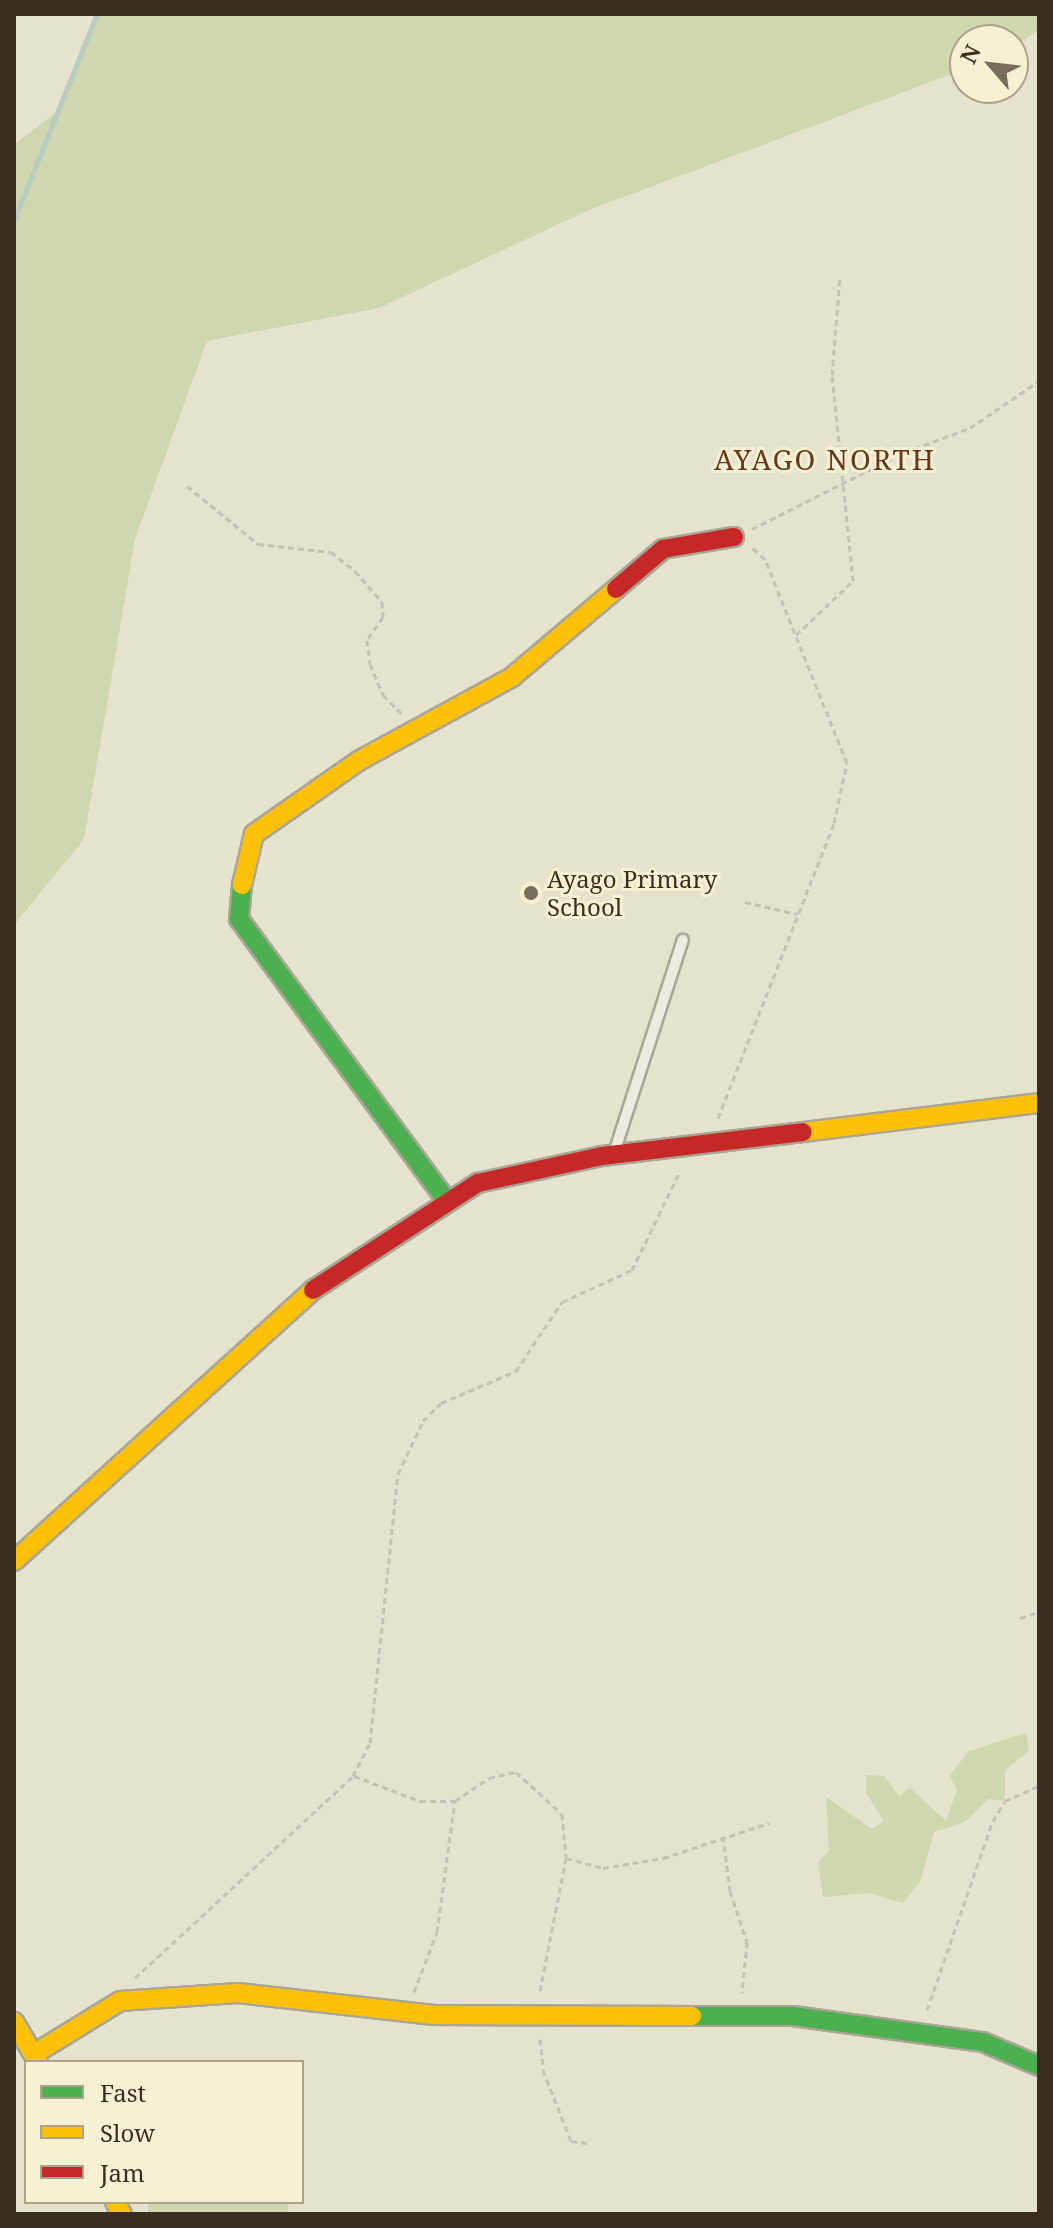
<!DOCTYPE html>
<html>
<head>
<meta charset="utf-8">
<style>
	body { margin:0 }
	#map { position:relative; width:1053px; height:2228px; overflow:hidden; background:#e5e2cd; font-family:"Noto Serif",serif }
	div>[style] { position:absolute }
	.green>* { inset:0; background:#d0d7af; transform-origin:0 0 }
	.stream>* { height:5px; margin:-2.5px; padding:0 2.5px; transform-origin:2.5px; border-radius:2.5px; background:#b8ccc2 }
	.path>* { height:3px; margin-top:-1.5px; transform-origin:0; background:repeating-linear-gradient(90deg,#c6c2b5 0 6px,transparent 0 10px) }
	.roads { filter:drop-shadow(2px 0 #aaa696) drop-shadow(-2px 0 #aaa696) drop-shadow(0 2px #aaa696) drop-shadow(0 -2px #aaa696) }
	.lane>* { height:10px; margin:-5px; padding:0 5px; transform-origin:5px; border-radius:5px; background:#edeadf }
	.fast>* { height:18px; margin:-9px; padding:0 9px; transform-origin:9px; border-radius:9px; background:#4caf50 }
	.slow>* { height:18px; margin:-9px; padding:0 9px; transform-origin:9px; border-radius:9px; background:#ffc107 }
	.jam>* { height:18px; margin:-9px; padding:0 9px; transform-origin:9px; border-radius:9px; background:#c62828 }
	.dots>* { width:22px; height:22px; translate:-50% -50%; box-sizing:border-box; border:4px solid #f7f1d3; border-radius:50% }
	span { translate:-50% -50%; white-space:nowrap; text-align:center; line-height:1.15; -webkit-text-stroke:6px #f7f1d3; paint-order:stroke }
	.poi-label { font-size:24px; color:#3a2f1e }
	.left { translate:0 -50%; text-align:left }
	.quarter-label { font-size:28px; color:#68371c; letter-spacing:2px }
	.frame { position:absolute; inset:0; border:16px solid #3a2f1e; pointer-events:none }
	.legend { position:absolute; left:24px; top:2060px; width:280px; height:144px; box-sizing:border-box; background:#f7f1d3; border:2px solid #aba38b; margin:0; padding:10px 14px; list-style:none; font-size:24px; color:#3a2f1e }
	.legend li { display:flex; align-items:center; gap:16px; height:40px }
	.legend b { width:40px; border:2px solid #aba38b }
	.north { position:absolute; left:949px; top:24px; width:80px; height:80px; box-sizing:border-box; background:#f7f1d3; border:2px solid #aba38b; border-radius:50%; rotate:298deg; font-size:22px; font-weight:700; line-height:32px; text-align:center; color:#3a2f1e }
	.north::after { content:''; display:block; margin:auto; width:28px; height:36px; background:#766e5b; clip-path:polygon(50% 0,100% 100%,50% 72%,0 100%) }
</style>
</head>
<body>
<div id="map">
	<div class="green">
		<div style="clip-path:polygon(100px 14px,1039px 14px,1039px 29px,1013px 48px,1013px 40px,965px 40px,965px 69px,589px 210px,379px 308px,207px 341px,135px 539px,84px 839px,14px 925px,14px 145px,55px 113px)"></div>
		<div style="clip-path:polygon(1026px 1733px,1029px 1751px,1005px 1770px,1005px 1801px,988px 1799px,965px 1822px,934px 1832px,921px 1880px,903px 1903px,869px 1893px,823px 1897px,818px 1863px,829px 1850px,826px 1797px,872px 1829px,884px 1821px,866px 1793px,866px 1775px,884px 1776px,899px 1796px,910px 1788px,946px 1821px,957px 1790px,950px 1775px,969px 1751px)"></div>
		<div style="left:148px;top:2202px;width:140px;height:13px"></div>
	</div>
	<div class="stream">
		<div style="left:14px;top:220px;width:222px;rotate:-68.1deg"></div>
	</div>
	<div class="path">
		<div style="left:187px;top:486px;width:92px;rotate:39.2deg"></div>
		<div style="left:258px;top:544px;width:73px;rotate:6.3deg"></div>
		<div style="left:331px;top:552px;width:31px;rotate:38deg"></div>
		<div style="left:355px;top:571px;width:41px;rotate:48.9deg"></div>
		<div style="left:382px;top:602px;width:15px;rotate:86deg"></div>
		<div style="left:383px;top:617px;width:28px;rotate:125deg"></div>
		<div style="left:367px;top:640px;width:24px;rotate:83deg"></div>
		<div style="left:370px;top:664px;width:34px;rotate:67deg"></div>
		<div style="left:383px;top:695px;width:27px;rotate:45deg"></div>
		<div style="left:752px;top:529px;width:171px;rotate:-26.7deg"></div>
		<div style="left:905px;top:452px;width:69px;rotate:-20.3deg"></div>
		<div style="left:970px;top:428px;width:83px;rotate:-34.3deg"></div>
		<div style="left:796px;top:635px;width:79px;rotate:-43.5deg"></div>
		<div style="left:853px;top:581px;width:207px;rotate:-95.8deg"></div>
		<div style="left:832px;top:375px;width:100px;rotate:-85.4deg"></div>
		<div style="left:745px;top:902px;width:54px;rotate:12.8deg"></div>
		<div style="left:718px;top:1118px;width:317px;rotate:-68.5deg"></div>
		<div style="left:834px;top:823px;width:61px;rotate:-77.8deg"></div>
		<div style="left:847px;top:763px;width:220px;rotate:-111.9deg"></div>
		<div style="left:765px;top:559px;width:18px;rotate:-139deg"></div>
		<div style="left:1020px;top:1618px;width:20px;rotate:-18deg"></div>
		<div style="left:354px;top:1776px;width:71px;rotate:20.7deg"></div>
		<div style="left:420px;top:1801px;width:35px"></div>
		<div style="left:455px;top:1801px;width:41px;rotate:-34.1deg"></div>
		<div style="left:489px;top:1778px;width:28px;rotate:-13deg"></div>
		<div style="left:516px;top:1772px;width:62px;rotate:42.4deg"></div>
		<div style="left:562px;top:1814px;width:44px;rotate:84.8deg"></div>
		<div style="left:566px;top:1858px;width:38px;rotate:15deg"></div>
		<div style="left:603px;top:1868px;width:61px;rotate:-9.5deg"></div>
		<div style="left:663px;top:1858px;width:112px;rotate:-18.3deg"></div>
		<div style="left:723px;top:1836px;width:55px;rotate:82.7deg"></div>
		<div style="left:730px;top:1891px;width:54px;rotate:71.6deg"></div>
		<div style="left:747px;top:1942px;width:51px;rotate:95.6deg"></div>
		<div style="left:135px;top:1978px;width:297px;rotate:-42.8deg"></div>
		<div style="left:353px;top:1776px;width:37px;rotate:-63deg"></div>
		<div style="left:370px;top:1743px;width:270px;rotate:-84.1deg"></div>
		<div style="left:398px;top:1474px;width:59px;rotate:-64.7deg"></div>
		<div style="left:423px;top:1421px;width:25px;rotate:-45deg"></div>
		<div style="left:441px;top:1403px;width:82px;rotate:-23.1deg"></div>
		<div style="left:516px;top:1371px;width:83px;rotate:-56.3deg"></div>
		<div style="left:562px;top:1302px;width:77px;rotate:-24.6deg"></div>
		<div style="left:632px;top:1270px;width:110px;rotate:-64.1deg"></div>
		<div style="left:540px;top:1991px;width:136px;rotate:-78.9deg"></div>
		<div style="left:414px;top:1992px;width:64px;rotate:-69deg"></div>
		<div style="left:437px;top:1932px;width:132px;rotate:-82.2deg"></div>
		<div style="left:927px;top:2010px;width:200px;rotate:-70.8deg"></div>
		<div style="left:993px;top:1821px;width:23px;rotate:-59deg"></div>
		<div style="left:1005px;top:1801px;width:37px;rotate:-24deg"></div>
		<div style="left:540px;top:2039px;width:31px;rotate:84deg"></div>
		<div style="left:543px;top:2070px;width:76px;rotate:68.5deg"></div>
		<div style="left:571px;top:2141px;width:16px;rotate:7deg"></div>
	</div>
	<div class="roads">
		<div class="lane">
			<div style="left:614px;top:1153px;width:224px;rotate:-72.1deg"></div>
		</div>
		<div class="fast">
			<div style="left:242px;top:885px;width:34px;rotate:95deg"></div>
			<div style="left:239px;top:919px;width:349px;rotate:53.6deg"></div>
			<div style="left:692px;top:2016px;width:101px"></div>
			<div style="left:793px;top:2016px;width:192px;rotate:7.8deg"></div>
			<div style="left:983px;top:2042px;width:61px;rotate:23.2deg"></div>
		</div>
		<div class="slow">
			<div style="left:242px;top:885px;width:52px;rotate:-76.8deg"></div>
			<div style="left:254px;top:834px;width:129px;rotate:-34.9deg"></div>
			<div style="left:360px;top:760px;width:173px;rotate:-28.6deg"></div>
			<div style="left:512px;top:677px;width:136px;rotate:-40.2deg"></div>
			<div style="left:803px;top:1132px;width:238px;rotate:-7deg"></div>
			<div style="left:14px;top:1561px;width:404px;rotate:-42.2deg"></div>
			<div style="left:14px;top:2022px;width:47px;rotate:59deg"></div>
			<div style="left:34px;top:2054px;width:101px;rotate:-31.6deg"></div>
			<div style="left:120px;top:2001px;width:118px;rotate:-3.9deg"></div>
			<div style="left:238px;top:1993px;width:197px;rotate:6.4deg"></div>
			<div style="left:434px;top:2015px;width:258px;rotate:0.2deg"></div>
			<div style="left:115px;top:2202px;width:14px;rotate:60deg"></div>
		</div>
		<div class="jam">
			<div style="left:616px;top:589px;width:62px;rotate:-40.4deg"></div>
			<div style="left:663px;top:549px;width:72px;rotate:-9.6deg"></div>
			<div style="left:313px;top:1290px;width:197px;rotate:-33deg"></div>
			<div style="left:478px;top:1183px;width:127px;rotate:-12.3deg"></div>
			<div style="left:602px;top:1156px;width:202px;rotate:-6.8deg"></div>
		</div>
	</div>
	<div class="dots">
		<div style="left:531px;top:893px;background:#766e5b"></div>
	</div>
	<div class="poi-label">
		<span class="left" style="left:547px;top:893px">Ayago Primary<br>School</span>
	</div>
	<div class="quarter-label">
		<span style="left:825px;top:459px">AYAGO NORTH</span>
	</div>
	<div class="frame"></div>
	<ul class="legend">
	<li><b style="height:10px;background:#4caf50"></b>Fast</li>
	<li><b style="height:10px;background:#ffc107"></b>Slow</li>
	<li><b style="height:10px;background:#c62828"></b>Jam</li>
	</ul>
	<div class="north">N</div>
</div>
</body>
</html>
